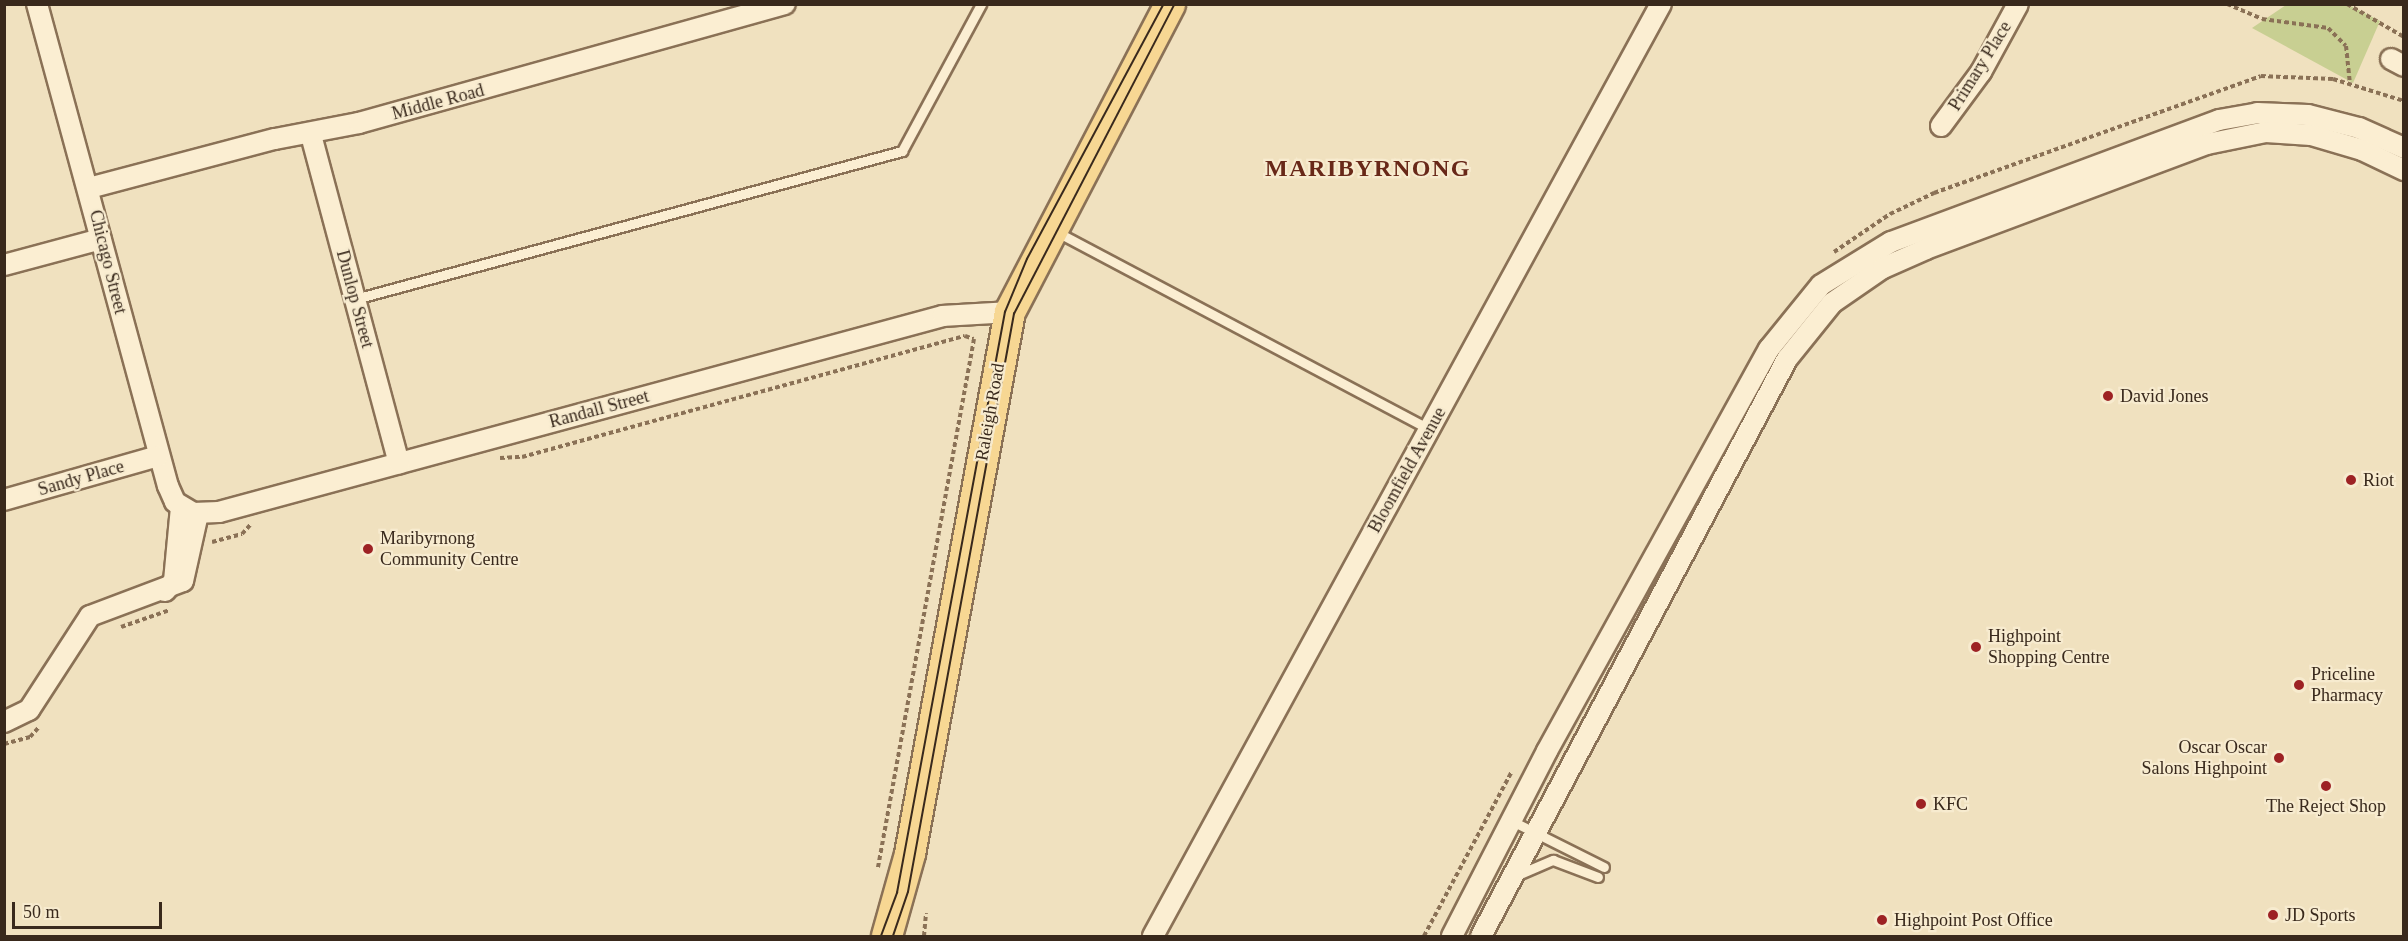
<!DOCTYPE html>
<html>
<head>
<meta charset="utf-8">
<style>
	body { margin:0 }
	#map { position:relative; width:2408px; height:941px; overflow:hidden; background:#f0e1bf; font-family:"Times New Roman",serif }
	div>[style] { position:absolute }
	.green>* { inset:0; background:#c8cf92 }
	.path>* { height:4px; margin-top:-2px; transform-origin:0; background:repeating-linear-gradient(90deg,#8a7156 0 4.5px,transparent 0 7.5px) }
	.roads { filter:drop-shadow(2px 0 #8a7156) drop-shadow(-2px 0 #8a7156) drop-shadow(0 2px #8a7156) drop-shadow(0 -2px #8a7156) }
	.service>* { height:9px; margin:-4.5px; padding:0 4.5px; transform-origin:4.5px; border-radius:4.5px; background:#fbeed2 }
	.minor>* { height:20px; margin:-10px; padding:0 10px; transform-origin:10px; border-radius:10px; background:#fbeed2 }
	.primary>* { height:30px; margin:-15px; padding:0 15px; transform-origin:15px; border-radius:15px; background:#f7d793 }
	.tram>* { height:1.5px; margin:-0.75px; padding:0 0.75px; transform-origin:0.75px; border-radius:0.75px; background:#39291c }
	.dots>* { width:16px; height:16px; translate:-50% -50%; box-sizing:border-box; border:3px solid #f7ebcf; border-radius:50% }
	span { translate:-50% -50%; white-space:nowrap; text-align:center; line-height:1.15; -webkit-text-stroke:4.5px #f7ebcf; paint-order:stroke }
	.street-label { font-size:18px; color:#39291c }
	.poi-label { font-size:18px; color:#39291c }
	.left { translate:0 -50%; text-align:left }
	.right { translate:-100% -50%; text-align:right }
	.district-label { font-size:24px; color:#682818; font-weight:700; letter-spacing:1.5px }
	.frame { position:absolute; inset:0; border:6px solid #39291c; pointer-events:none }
	.scale { position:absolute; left:12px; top:902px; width:150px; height:27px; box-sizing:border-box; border:3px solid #39291c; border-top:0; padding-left:8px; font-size:18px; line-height:21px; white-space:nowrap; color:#39291c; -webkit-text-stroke:4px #f7ebcf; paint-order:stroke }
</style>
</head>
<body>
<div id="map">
	<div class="green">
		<div style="clip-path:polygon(2286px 5px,2349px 5px,2380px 21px,2353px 83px,2252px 28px)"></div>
	</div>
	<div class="path">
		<div style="left:2227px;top:4px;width:38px;rotate:23deg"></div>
		<div style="left:2262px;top:19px;width:67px;rotate:7.8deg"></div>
		<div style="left:2328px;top:28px;width:25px;rotate:45deg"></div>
		<div style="left:2346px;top:46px;width:38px;rotate:84deg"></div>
		<div style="left:2347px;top:4px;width:66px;rotate:30.1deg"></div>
		<div style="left:1834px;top:252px;width:68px;rotate:-34.2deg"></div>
		<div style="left:1890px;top:214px;width:49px;rotate:-25.5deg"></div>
		<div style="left:1934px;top:193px;width:347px;rotate:-19.7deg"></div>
		<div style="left:2261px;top:76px;width:72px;rotate:2.4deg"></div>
		<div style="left:2333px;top:79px;width:74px;rotate:17.2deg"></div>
		<div style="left:500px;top:458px;width:22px;rotate:-3deg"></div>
		<div style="left:522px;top:457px;width:459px;rotate:-15.3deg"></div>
		<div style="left:965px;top:336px;width:9px;rotate:18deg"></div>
		<div style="left:974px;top:339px;width:537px;rotate:100.3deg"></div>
		<div style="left:212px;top:542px;width:31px;rotate:-15deg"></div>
		<div style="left:242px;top:534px;width:12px;rotate:-48deg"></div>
		<div style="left:121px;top:627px;width:52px;rotate:-19.1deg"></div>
		<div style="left:4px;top:744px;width:27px;rotate:-15deg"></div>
		<div style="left:30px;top:737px;width:12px;rotate:-48deg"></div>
		<div style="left:924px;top:936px;width:23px;rotate:-85deg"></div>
		<div style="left:1424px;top:936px;width:185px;rotate:-61.9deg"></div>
	</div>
	<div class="roads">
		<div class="service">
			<div style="left:1055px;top:231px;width:423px;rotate:27.9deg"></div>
			<div style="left:355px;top:299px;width:567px;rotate:-15.14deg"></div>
			<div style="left:902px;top:151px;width:167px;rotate:-61.7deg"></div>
			<div style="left:1510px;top:820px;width:105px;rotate:26.6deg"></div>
			<div style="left:1522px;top:873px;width:34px;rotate:-23deg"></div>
			<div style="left:1553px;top:860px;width:48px;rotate:20.7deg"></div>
		</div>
		<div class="minor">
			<div style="left:37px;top:4px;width:499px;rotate:74.8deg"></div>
			<div style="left:168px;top:486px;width:17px;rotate:66deg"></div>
			<div style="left:175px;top:502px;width:21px;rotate:31deg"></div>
			<div style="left:193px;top:513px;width:26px;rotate:-2deg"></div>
			<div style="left:219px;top:512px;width:750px;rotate:-15.15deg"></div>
			<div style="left:943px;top:316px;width:67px;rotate:-3.4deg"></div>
			<div style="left:2391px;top:59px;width:15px;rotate:28deg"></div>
			<div style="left:1941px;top:126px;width:67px;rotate:-53.5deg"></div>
			<div style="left:1981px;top:72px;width:77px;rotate:-61.4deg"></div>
			<div style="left:311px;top:135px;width:340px;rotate:75deg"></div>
			<div style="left:89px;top:188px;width:192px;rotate:-14.8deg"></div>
			<div style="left:275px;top:139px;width:86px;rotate:-10.8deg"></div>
			<div style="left:359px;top:123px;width:442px;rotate:-15.6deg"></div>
			<div style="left:4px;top:265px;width:100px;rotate:-15deg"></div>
			<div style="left:4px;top:500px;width:160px;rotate:-15.9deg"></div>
			<div style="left:165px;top:591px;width:13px;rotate:-48deg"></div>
			<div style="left:174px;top:581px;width:74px;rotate:-84.6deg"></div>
			<div style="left:4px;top:722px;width:28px;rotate:-26deg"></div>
			<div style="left:29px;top:710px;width:112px;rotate:-57deg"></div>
			<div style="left:90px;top:616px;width:99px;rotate:-20.6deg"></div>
			<div style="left:183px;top:581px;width:69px;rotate:-77.4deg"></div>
			<div style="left:1153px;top:936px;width:1061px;rotate:-61.41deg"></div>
			<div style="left:1452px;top:936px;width:208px;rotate:-62.8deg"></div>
			<div style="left:1547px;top:751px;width:459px;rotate:-61.1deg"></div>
			<div style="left:1769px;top:349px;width:82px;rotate:-50.9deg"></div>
			<div style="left:1821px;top:285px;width:82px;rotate:-31.6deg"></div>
			<div style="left:1891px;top:242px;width:350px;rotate:-20.4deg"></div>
			<div style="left:2219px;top:120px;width:39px;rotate:-10deg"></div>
			<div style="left:2257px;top:113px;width:51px;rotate:2.2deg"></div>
			<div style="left:2308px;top:115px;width:53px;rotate:14.3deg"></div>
			<div style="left:2359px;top:128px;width:49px;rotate:24deg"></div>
			<div style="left:1481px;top:936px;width:653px;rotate:-62.06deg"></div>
			<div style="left:1787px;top:359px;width:72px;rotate:-51.2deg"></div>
			<div style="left:1832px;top:303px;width:62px;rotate:-34.5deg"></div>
			<div style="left:1883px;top:268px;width:47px;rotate:-23.8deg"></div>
			<div style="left:1926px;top:249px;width:300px;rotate:-20.5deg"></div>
			<div style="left:2207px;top:144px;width:60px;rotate:-11.5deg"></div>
			<div style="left:2266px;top:132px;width:45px;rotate:3.8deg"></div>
			<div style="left:2311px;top:135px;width:53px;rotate:16.4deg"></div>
			<div style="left:2362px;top:150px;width:47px;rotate:25.5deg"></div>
		</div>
		<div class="primary">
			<div style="left:887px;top:936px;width:85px;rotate:-74.3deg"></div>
			<div style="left:910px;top:854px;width:551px;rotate:-79.55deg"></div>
			<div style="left:1010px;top:312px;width:347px;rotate:-62.5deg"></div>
		</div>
	</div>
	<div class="tram">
		<div style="left:881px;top:936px;width:46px;rotate:-69.6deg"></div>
		<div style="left:897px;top:893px;width:591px;rotate:-79.47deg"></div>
		<div style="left:1005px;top:312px;width:57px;rotate:-67.5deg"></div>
		<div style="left:1027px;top:259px;width:289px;rotate:-61.8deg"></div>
		<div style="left:893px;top:936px;width:46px;rotate:-71.2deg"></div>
		<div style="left:908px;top:892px;width:588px;rotate:-79.61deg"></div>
		<div style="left:1014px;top:314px;width:349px;rotate:-62.6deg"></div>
	</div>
	<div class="dots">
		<div style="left:2108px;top:396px;background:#9d2224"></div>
		<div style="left:2351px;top:480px;background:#9d2224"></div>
		<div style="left:368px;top:549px;background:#9d2224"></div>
		<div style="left:1976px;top:647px;background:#9d2224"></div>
		<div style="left:2299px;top:685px;background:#9d2224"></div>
		<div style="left:2279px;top:758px;background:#9d2224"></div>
		<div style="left:2326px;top:786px;background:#9d2224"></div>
		<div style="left:1921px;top:804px;background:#9d2224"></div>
		<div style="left:2273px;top:915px;background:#9d2224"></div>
		<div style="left:1882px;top:920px;background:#9d2224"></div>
	</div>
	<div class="street-label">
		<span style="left:1980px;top:66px;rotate:-58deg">Primary Place</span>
		<span style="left:438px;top:102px;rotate:-15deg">Middle Road</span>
		<span style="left:108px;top:262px;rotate:76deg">Chicago Street</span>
		<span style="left:355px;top:299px;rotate:75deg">Dunlop Street</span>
		<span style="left:599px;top:409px;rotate:-15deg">Randall Street</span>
		<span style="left:990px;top:412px;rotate:-80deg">Raleigh Road</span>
		<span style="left:1407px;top:470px;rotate:-61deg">Bloomfield Avenue</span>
		<span style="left:81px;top:478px;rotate:-16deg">Sandy Place</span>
	</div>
	<div class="poi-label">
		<span class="left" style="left:2120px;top:396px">David Jones</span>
		<span class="left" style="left:2363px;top:480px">Riot</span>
		<span class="left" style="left:380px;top:549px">Maribyrnong<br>Community Centre</span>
		<span class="left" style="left:1988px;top:647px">Highpoint<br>Shopping Centre</span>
		<span class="left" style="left:2311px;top:685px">Priceline<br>Pharmacy</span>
		<span class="right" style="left:2267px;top:758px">Oscar Oscar<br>Salons Highpoint</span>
		<span class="left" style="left:1933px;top:804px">KFC</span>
		<span style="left:2326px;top:806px">The Reject Shop</span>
		<span class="left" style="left:2285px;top:915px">JD Sports</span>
		<span class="left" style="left:1894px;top:920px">Highpoint Post Office</span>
	</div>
	<div class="district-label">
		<span style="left:1368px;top:169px">MARIBYRNONG</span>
	</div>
	<div class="frame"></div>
	<div class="scale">50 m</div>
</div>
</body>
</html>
